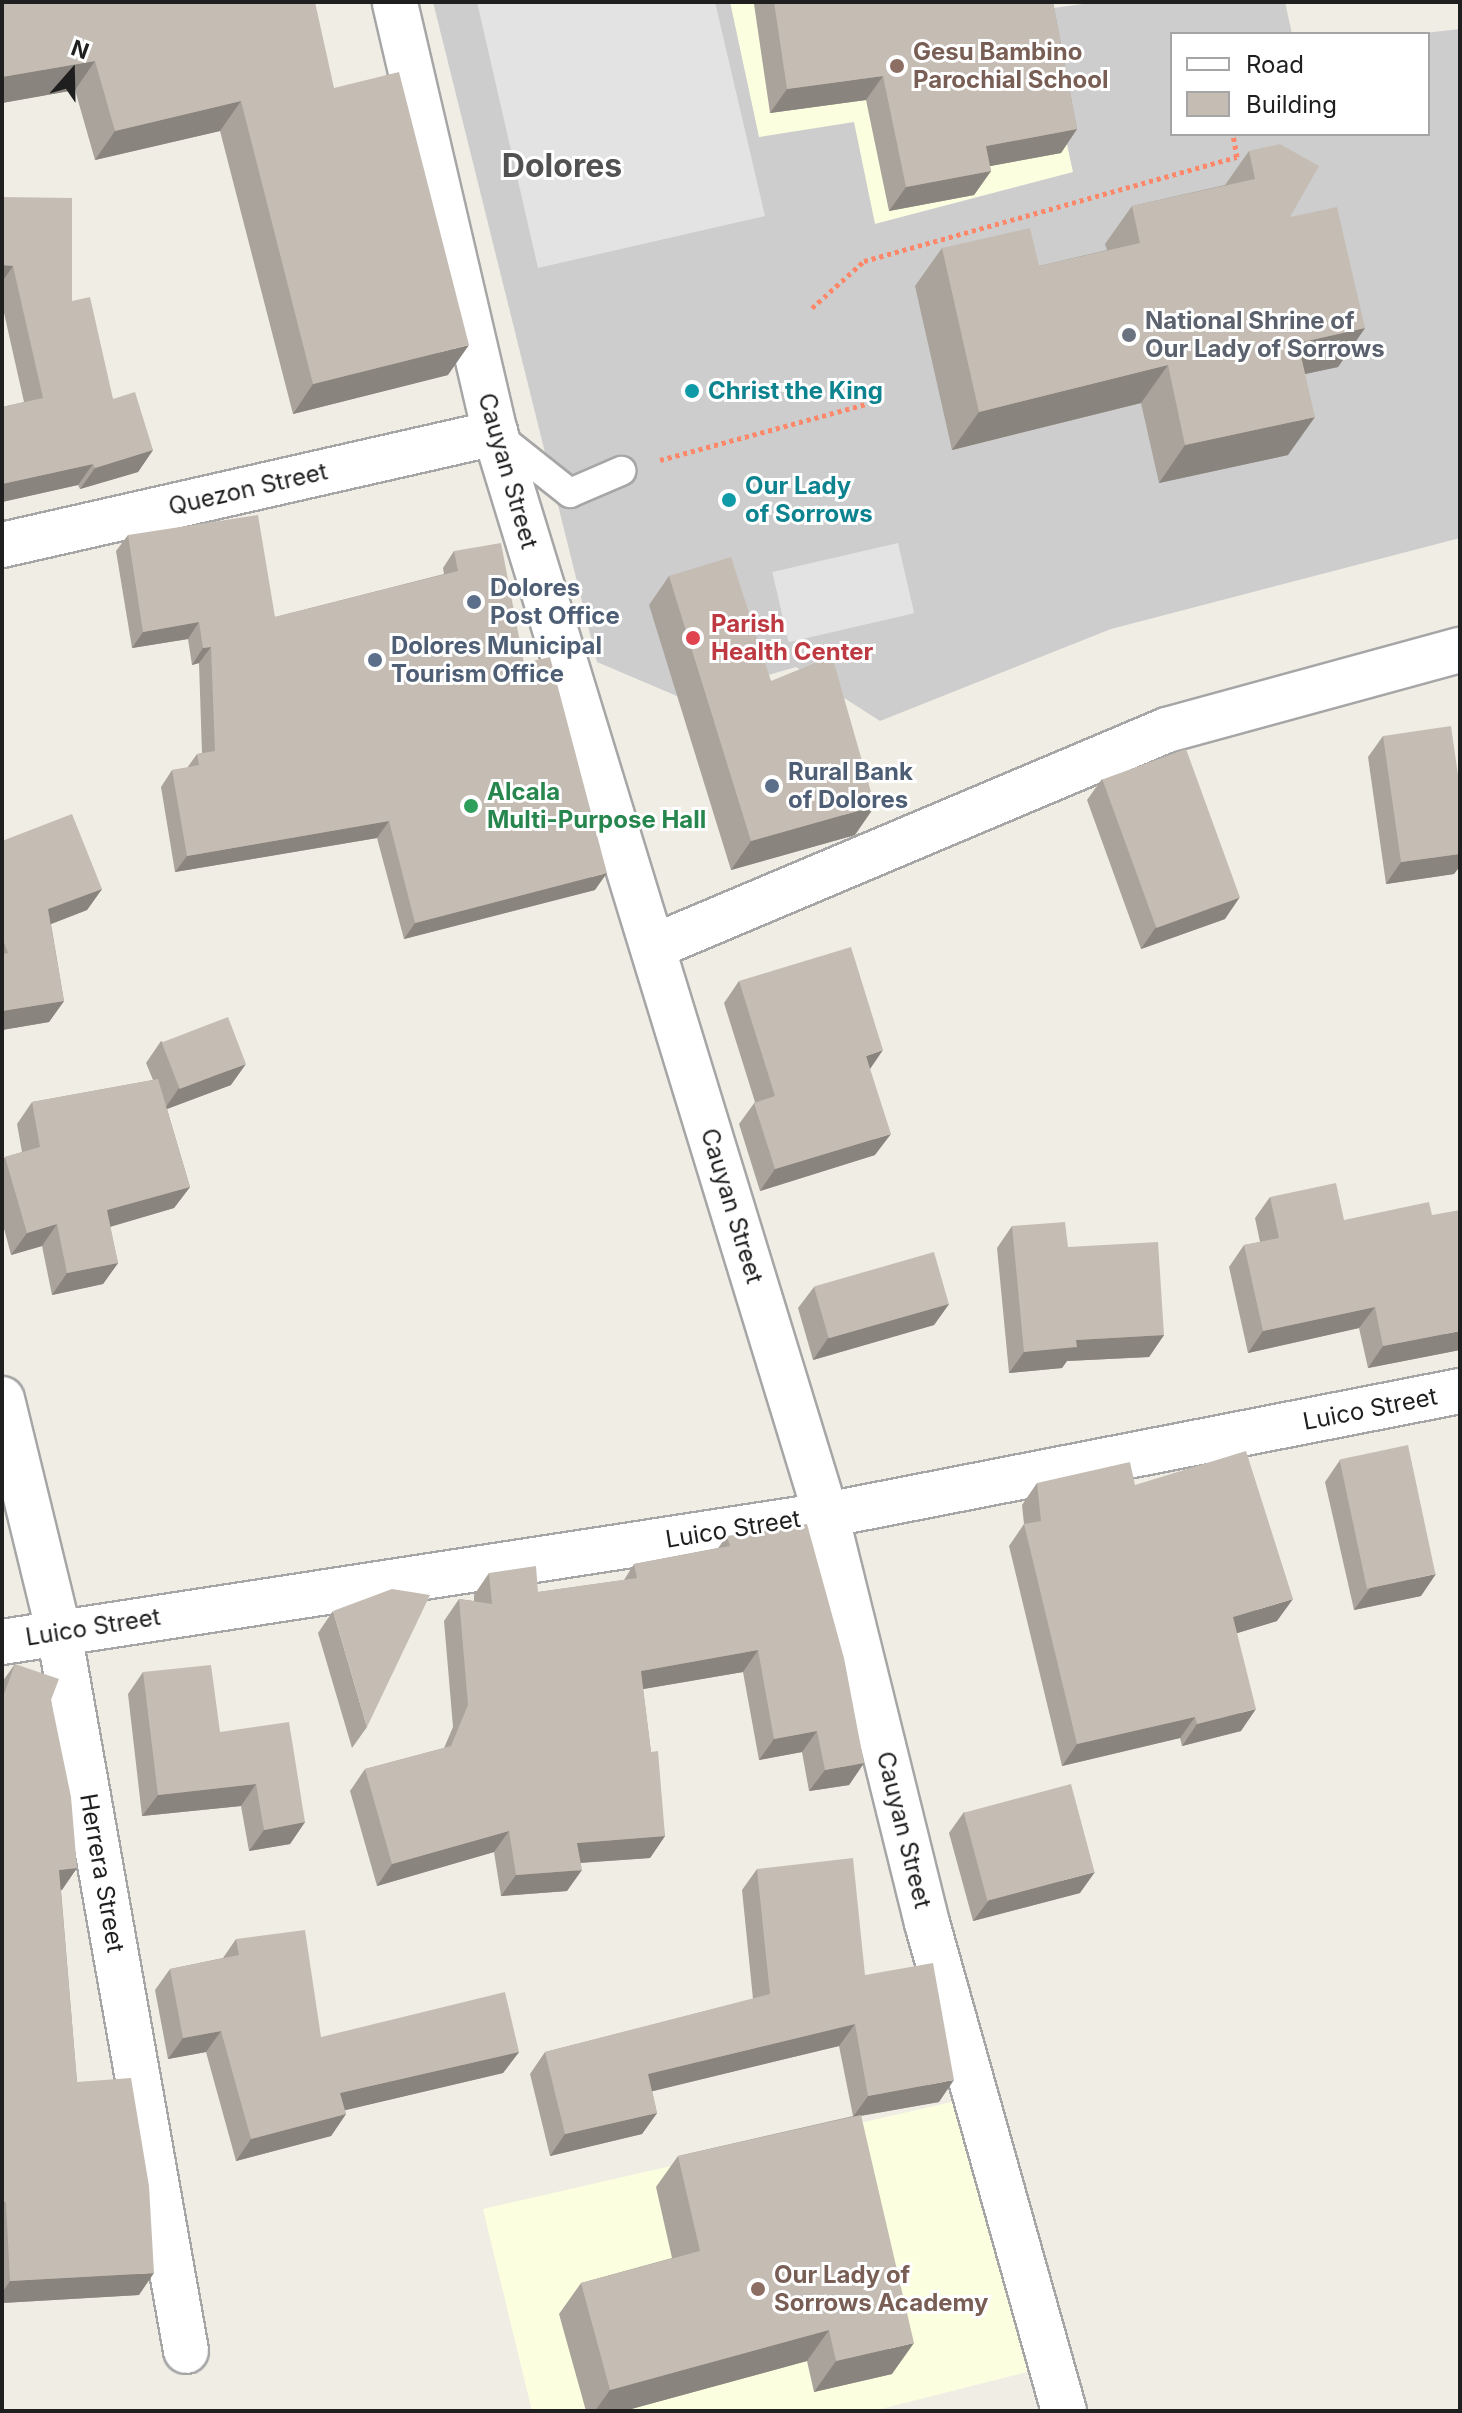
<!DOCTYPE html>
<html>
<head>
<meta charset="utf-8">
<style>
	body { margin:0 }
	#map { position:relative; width:1462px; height:2413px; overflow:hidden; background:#f0ede5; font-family:Inter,sans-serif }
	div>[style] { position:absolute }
	.education>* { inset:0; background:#fcffdf }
	.religious>* { inset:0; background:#cdcdcd }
	.parking>* { inset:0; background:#e3e3e3; transform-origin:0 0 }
	.path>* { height:5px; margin-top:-2.5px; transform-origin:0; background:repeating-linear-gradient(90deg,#fd8769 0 4px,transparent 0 8px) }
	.roads { filter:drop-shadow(2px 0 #a6a6a6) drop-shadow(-2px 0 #a6a6a6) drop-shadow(0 2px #a6a6a6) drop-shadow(0 -2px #a6a6a6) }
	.service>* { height:28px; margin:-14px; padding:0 14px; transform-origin:14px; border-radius:14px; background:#fff }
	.minor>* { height:44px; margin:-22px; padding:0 22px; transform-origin:22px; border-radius:22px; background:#fff }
	.tertiary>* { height:44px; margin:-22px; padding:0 22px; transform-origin:22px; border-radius:22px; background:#fff }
	.wall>* { inset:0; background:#a9a39b }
	.shaded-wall>* { inset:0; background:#8a847e }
	.building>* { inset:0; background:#c5bdb4; transform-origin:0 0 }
	.dots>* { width:22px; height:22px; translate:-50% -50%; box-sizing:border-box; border:4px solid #fff; border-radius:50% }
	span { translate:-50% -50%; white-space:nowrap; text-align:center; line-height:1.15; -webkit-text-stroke:6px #fff; paint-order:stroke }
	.education-label { font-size:24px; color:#785e54; font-weight:700 }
	.left { translate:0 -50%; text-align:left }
	.worship-label { font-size:24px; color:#5b616d; font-weight:700 }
	.culture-label { font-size:24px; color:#0d838f; font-weight:700 }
	.street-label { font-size:24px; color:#1f1f1f }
	.service-label { font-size:24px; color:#4e5e75; font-weight:700 }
	.health-label { font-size:24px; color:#be3a42; font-weight:700 }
	.leisure-label { font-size:24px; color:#27864d; font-weight:700 }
	.district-label { font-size:32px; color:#525252; font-weight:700 }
	.frame { position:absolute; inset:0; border:4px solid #1f1f1f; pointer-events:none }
	.legend { position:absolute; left:1170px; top:32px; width:260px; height:104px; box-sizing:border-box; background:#fff; border:2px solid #a5a5a5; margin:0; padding:10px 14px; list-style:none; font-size:24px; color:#1f1f1f }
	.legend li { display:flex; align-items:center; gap:16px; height:40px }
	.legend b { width:40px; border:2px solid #a5a5a5 }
	.north { position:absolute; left:32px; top:32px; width:80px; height:80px; -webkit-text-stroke:6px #fff; paint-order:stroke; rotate:20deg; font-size:22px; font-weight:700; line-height:32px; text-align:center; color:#1f1f1f }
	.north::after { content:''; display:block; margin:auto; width:28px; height:36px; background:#1f1f1f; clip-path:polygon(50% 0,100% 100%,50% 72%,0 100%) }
</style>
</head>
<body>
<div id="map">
	<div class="education">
		<div style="clip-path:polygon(730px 2px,1036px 2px,1073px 172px,874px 224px,759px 138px)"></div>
		<div style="clip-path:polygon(956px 2101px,1039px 2369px,873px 2411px,532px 2411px,483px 2209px)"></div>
	</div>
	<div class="religious">
		<div style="clip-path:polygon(433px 2px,730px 2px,759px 137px,854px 122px,875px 224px,1073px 172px,1038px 10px,1098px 2px,1285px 2px,1292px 34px,1172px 34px,1172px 134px,1428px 134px,1428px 34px,1416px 34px,1460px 29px,1460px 538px,1111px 629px,880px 721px,796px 667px,684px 699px,597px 662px)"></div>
	</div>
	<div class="parking">
		<div style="clip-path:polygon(477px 2px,715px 2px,765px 216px,538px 268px)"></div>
		<div style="left:898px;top:543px;width:72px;height:129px;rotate:77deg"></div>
	</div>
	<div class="path">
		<div style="left:812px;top:308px;width:70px;rotate:-42.1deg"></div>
		<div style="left:864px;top:261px;width:387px;rotate:-15.6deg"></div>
		<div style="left:1237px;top:157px;width:23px;rotate:-100deg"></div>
		<div style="left:660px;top:460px;width:213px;rotate:-15.2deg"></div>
	</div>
	<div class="roads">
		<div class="service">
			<div style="left:498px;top:436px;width:92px;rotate:38.4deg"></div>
			<div style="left:570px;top:493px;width:56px;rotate:-23.3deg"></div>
		</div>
		<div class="minor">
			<div style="left:495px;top:433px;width:1131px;rotate:72.99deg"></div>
			<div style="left:826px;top:1515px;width:420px;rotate:76.1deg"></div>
			<div style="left:927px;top:1923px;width:507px;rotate:74.32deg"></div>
			<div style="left:653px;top:947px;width:558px;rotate:-22.89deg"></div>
			<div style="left:1167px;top:730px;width:304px;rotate:-15.3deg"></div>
			<div style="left:2px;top:1399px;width:240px;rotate:76.3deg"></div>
			<div style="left:59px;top:1632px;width:730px;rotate:79.98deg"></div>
			<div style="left:2px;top:1642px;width:834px;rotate:-8.76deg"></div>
			<div style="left:826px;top:1515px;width:646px;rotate:-11.07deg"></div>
		</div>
		<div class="tertiary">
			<div style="left:2px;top:545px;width:506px;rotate:-12.8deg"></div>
			<div style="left:495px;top:433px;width:442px;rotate:-103.1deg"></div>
		</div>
	</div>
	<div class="wall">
		<div style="clip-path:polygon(2px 2px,334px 88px,448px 375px,293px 414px,220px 131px,95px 160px,75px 90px,2px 103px)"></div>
		<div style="clip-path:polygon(756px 2px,1053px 2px,1077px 129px,1061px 153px,990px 166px,991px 171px,974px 195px,889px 211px,866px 100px,770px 113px,754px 4px)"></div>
		<div style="clip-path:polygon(1249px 151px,1290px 217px,1365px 328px,1338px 367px,1305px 374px,1288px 455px,1159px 483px,1141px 403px,952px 450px,915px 286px,942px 248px,1039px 266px,1107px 250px,1105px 244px,1132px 206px,1225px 185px)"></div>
		<div style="clip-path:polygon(2px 197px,72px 301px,113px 399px,153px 450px,138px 472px,80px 489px,78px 485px,2px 502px,2px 407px,24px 402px,2px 304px)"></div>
		<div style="clip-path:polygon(128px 535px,275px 617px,444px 574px,443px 568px,454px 551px,524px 663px,595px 890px,404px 939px,377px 838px,175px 872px,161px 787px,172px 770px,187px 768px,197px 754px,202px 753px,199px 663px,192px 665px,188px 639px,132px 648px,116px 551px)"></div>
		<div style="clip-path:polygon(669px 576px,771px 681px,855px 835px,731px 870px,649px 605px)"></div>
		<div style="clip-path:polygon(1383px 736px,1460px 789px,1460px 866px,1454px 874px,1386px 884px,1368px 757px)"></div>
		<div style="clip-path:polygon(1102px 779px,1225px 919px,1141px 949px,1087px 800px)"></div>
		<div style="clip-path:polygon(2px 841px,102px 889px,87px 910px,51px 924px,64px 1001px,49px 1022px,2px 1030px)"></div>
		<div style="clip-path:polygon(739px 981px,870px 1069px,875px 1155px,760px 1191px,739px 1124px,755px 1102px,724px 1003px)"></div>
		<div style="clip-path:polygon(161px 1041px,231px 1085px,167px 1109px,190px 1187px,174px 1208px,110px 1227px,118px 1263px,103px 1284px,52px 1295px,42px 1246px,11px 1255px,2px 1221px,2px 1161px,5px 1157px,22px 1152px,17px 1124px,32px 1102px,153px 1080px,146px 1063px)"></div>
		<div style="clip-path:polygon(1270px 1197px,1344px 1220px,1460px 1350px,1368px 1368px,1359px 1328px,1248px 1353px,1229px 1267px,1244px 1245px,1260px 1242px,1255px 1218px)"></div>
		<div style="clip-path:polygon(1012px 1226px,1068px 1247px,1164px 1335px,1149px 1357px,1067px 1361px,1062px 1368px,1009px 1373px,997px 1248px)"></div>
		<div style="clip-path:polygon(814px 1287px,949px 1304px,934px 1325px,813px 1360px,798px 1308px)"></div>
		<div style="clip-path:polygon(1340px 1460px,1421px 1596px,1354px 1610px,1325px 1482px)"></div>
		<div style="clip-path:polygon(1037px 1483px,1277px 1621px,1237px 1633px,1241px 1731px,1182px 1746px,1180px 1738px,1062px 1766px,1009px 1546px,1024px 1524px,1022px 1505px)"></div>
		<div style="clip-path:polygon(727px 1536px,864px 1763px,849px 1785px,809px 1791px,802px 1752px,759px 1760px,743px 1672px,643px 1689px,651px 1752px,665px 1836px,650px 1858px,581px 1863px,567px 1891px,501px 1896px,494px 1852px,377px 1886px,350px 1791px,365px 1769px,444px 1748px,453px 1727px,444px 1621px,459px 1599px,474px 1601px,474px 1595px,489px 1573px,538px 1592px,624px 1580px,634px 1564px,718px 1548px)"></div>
		<div style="clip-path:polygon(333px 1611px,367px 1727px,352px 1748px,318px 1633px)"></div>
		<div style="clip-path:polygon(15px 1664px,51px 1700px,77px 1868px,61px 1890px,77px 2082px,139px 2295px,2px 2303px,2px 1682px)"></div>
		<div style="clip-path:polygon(143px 1672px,220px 1732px,305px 1822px,290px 1844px,249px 1851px,241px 1806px,142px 1816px,128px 1694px)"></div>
		<div style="clip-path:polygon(964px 1812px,1080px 1893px,973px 1921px,949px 1833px)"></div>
		<div style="clip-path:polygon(757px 1869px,865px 1975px,939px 2102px,861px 2116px,892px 2374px,814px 2392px,807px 2361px,624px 2411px,586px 2411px,559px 2314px,581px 2283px,672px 2258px,656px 2187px,678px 2156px,853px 2116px,839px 2046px,652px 2091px,657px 2113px,642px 2134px,550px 2156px,530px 2074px,545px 2052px,753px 1999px,742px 1890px)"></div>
		<div style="clip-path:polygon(236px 1939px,321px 2037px,519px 2052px,503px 2073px,345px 2110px,346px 2114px,331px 2136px,236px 2161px,206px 2052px,168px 2059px,155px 1990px,170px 1969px,223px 1958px)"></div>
	</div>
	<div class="shaded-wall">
		<div style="clip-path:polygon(95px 61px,75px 90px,2px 103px,2px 77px)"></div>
		<div style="clip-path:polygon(883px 76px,866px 100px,770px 113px,787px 89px)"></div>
		<div style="clip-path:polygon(241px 101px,220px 131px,95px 160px,115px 131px)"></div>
		<div style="clip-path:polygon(1077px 129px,1061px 153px,969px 170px,986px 146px)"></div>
		<div style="clip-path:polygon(991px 171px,974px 195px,889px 211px,906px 187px)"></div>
		<div style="clip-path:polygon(2px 265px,13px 266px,2px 282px)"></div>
		<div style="clip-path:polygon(1365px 328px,1338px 367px,1272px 381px,1298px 343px)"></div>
		<div style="clip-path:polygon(469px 345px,448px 375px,293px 414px,313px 384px)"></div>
		<div style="clip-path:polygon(1168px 365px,1141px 403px,952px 450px,979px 412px)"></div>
		<div style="clip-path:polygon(1315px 417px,1288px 455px,1159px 483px,1185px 445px)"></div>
		<div style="clip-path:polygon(153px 450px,138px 472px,80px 489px,95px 468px)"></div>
		<div style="clip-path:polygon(93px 464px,78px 485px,2px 502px,2px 484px)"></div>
		<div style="clip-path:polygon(199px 622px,188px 639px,132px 648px,143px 632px)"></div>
		<div style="clip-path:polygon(211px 647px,199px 663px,192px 665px,203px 648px)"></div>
		<div style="clip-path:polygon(875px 806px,855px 835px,731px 870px,751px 841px)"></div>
		<div style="clip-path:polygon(389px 821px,377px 838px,175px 872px,187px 856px)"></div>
		<div style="clip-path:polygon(1460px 854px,1460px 866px,1454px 874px,1386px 884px,1401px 862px)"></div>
		<div style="clip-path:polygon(607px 873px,595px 890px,404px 939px,415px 923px)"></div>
		<div style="clip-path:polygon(102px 889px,87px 910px,33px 931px,48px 909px)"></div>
		<div style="clip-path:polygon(1240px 897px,1225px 919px,1141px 949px,1156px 927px)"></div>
		<div style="clip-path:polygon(64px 1001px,49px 1022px,2px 1030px,2px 1011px)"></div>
		<div style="clip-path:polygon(883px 1050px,868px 1072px,866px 1056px)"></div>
		<div style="clip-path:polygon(246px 1064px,231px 1085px,164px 1110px,179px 1088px)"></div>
		<div style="clip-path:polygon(891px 1134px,875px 1155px,760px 1191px,775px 1169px)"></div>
		<div style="clip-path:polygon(190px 1187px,174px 1208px,92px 1232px,107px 1210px)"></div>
		<div style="clip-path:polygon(57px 1224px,42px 1246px,11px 1255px,27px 1233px)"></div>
		<div style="clip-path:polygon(118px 1263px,103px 1284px,52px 1295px,67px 1273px)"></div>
		<div style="clip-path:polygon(949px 1304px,934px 1325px,813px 1360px,828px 1338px)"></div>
		<div style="clip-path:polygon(1375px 1307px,1359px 1328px,1248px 1353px,1263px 1331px)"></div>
		<div style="clip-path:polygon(1460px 1331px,1460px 1350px,1368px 1368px,1383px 1346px)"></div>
		<div style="clip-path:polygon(1164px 1335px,1149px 1357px,1067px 1361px,1062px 1368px,1009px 1373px,1024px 1352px,1076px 1340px)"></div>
		<div style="clip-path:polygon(1436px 1574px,1421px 1596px,1354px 1610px,1370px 1588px)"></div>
		<div style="clip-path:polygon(1293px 1599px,1277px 1621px,1218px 1639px,1233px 1617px)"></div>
		<div style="clip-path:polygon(758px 1650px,743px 1672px,626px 1692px,641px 1671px)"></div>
		<div style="clip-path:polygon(1256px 1709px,1241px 1731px,1182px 1746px,1197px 1724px)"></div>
		<div style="clip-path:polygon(1195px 1717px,1180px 1738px,1062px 1766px,1077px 1744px)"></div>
		<div style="clip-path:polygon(817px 1731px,802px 1752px,759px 1760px,774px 1739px)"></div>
		<div style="clip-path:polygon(864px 1763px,849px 1785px,809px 1791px,825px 1770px)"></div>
		<div style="clip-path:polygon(256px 1784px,241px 1806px,142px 1816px,158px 1795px)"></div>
		<div style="clip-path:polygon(305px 1822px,290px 1844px,249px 1851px,264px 1830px)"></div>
		<div style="clip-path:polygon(509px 1831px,494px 1852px,377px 1886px,392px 1864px)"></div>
		<div style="clip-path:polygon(665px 1836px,650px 1858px,562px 1864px,577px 1843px)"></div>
		<div style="clip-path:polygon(77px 1868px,62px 1890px,44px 1891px,59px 1870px)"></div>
		<div style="clip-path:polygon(582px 1870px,567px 1891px,501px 1896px,516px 1875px)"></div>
		<div style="clip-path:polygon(1095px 1872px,1080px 1893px,973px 1921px,989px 1900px)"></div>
		<div style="clip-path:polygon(855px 2024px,839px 2046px,633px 2096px,648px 2074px)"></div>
		<div style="clip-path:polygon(221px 2031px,206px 2052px,168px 2059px,183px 2038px)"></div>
		<div style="clip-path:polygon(519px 2052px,503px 2073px,325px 2115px,340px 2093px)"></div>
		<div style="clip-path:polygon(954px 2080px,939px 2102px,853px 2117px,868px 2096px)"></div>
		<div style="clip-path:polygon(657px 2113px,642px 2134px,550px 2156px,565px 2134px)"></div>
		<div style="clip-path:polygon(346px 2114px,331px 2136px,236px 2161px,251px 2139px)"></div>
		<div style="clip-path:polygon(154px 2273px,139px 2295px,2px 2303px,2px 2293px,10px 2281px)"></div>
		<div style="clip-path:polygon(829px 2330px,807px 2361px,624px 2411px,595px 2411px,610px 2390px)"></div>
		<div style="clip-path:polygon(914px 2343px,892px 2374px,814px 2392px,836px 2361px)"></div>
	</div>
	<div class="building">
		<div style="clip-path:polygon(2px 2px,315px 2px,334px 88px,399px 72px,469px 345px,313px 384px,241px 101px,115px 131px,95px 61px,2px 77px)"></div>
		<div style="clip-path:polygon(774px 2px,1053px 2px,1077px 129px,986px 146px,991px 171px,906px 187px,883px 76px,787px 89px)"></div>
		<div style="clip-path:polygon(1280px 144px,1319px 166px,1290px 217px,1337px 207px,1365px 328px,1298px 343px,1315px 417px,1185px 445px,1168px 365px,979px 412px,942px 248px,1030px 228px,1039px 266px,1140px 243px,1132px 206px,1255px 179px,1249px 151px)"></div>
		<div style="clip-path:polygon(2px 197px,72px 198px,72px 301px,90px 297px,113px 399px,135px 392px,153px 450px,95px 468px,93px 464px,2px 484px,2px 407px,43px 398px,13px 266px,2px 265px)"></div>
		<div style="clip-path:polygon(258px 515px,275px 617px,458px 571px,454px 551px,501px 543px,524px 663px,550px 657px,607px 873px,415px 923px,389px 821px,187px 856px,172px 770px,199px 765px,197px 754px,215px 751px,211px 647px,203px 648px,199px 622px,143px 632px,128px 535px)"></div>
		<div style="clip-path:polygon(731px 557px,771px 681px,832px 656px,875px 806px,751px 841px,669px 576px)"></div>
		<div style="clip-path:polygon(1451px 726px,1460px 789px,1460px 854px,1401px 862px,1383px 736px)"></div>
		<div style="left:1186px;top:749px;width:158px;height:89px;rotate:70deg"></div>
		<div style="clip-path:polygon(72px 814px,102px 889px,48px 909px,64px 1001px,2px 1011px,2px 954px,8px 953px,2px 937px,2px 841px)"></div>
		<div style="clip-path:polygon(851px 947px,883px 1050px,866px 1056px,891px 1134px,775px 1169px,754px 1103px,775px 1096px,739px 981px)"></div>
		<div style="left:228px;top:1017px;width:50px;height:71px;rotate:69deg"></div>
		<div style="clip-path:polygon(158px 1079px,190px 1187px,107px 1210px,118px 1263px,67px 1273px,57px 1224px,27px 1233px,5px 1157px,40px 1147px,32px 1102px)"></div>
		<div style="clip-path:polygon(1336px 1183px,1344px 1220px,1429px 1202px,1432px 1215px,1460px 1210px,1460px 1331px,1383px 1346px,1375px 1307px,1263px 1331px,1244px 1245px,1279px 1238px,1270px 1197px)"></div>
		<div style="clip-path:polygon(1065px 1222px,1068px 1247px,1158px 1242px,1164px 1335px,1076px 1340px,1077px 1347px,1024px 1352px,1012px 1226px)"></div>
		<div style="left:934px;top:1252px;width:54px;height:125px;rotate:74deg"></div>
		<div style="left:1408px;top:1445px;width:132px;height:70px;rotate:78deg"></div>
		<div style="clip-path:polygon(1246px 1451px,1293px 1599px,1233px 1617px,1256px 1709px,1197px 1724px,1195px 1717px,1077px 1744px,1024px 1524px,1041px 1521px,1037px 1483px,1130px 1462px,1135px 1485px)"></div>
		<div style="clip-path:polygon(807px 1524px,844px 1658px,864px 1763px,825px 1770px,817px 1731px,774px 1739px,758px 1650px,641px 1671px,651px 1752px,658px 1751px,665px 1836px,577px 1843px,582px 1870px,516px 1875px,509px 1831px,392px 1864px,365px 1769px,451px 1746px,468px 1705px,459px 1599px,492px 1604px,489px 1573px,536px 1566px,538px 1592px,637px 1578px,634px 1564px,730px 1546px,727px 1536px)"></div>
		<div style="clip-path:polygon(392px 1589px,430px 1595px,367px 1727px,333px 1611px)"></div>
		<div style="clip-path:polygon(15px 1664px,59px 1679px,51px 1700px,71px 1797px,77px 1868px,59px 1870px,77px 2082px,131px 2078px,149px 2186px,154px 2273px,10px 2281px,6px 2202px,2px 2202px,2px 1698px,3px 1697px)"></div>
		<div style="clip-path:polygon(211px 1665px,220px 1732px,289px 1722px,305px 1822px,264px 1830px,256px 1784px,158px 1795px,143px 1672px)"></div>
		<div style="left:1071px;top:1784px;width:91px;height:111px;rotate:75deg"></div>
		<div style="clip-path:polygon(853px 1858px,865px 1975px,933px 1963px,954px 2080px,868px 2096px,855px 2024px,648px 2074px,657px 2113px,565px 2134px,545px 2052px,770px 1994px,757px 1869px)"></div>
		<div style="clip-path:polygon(305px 1930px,321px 2037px,505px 1992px,519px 2052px,340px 2093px,346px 2114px,251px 2139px,221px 2031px,183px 2038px,170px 1969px,239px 1955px,236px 1939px)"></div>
		<div style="clip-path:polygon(861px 2115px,914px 2343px,836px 2361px,829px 2330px,610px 2390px,581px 2283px,700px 2251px,678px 2156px)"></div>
	</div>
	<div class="dots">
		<div style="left:897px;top:66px;background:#8d6e63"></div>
		<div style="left:1129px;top:335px;background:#6b7280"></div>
		<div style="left:692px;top:391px;background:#0f9aa8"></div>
		<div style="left:729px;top:500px;background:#0f9aa8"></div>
		<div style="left:474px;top:602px;background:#5c6f8a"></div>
		<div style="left:693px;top:638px;background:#e0444e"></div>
		<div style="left:375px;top:660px;background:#5c6f8a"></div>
		<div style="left:772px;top:786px;background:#5c6f8a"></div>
		<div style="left:471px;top:806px;background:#2e9e5b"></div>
		<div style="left:758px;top:2289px;background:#8d6e63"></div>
	</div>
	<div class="education-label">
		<span class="left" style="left:913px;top:66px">Gesu Bambino<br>Parochial School</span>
		<span class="left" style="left:774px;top:2289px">Our Lady of<br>Sorrows Academy</span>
	</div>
	<div class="worship-label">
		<span class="left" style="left:1145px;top:335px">National Shrine of<br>Our Lady of Sorrows</span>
	</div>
	<div class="culture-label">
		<span class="left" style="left:708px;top:391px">Christ the King</span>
		<span class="left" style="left:745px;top:500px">Our Lady<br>of Sorrows</span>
	</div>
	<div class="street-label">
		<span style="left:508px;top:471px;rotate:74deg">Cauyan Street</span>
		<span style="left:248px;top:489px;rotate:-13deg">Quezon Street</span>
		<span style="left:732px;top:1206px;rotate:73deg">Cauyan Street</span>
		<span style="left:1370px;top:1409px;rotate:-11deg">Luico Street</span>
		<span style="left:733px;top:1529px;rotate:-9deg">Luico Street</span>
		<span style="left:93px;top:1627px;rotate:-9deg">Luico Street</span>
		<span style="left:904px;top:1830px;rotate:76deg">Cauyan Street</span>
		<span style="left:102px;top:1873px;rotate:80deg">Herrera Street</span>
	</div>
	<div class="service-label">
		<span class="left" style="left:490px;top:602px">Dolores<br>Post Office</span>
		<span class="left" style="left:391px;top:660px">Dolores Municipal<br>Tourism Office</span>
		<span class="left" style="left:788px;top:786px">Rural Bank<br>of Dolores</span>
	</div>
	<div class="health-label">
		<span class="left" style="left:711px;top:638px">Parish<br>Health Center</span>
	</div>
	<div class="leisure-label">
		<span class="left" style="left:487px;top:806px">Alcala<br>Multi-Purpose Hall</span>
	</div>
	<div class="district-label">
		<span style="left:562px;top:166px">Dolores</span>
	</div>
	<div class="frame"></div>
	<ul class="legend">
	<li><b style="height:10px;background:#fff"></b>Road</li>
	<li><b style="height:22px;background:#c5bdb4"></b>Building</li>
	</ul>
	<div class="north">N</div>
</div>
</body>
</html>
